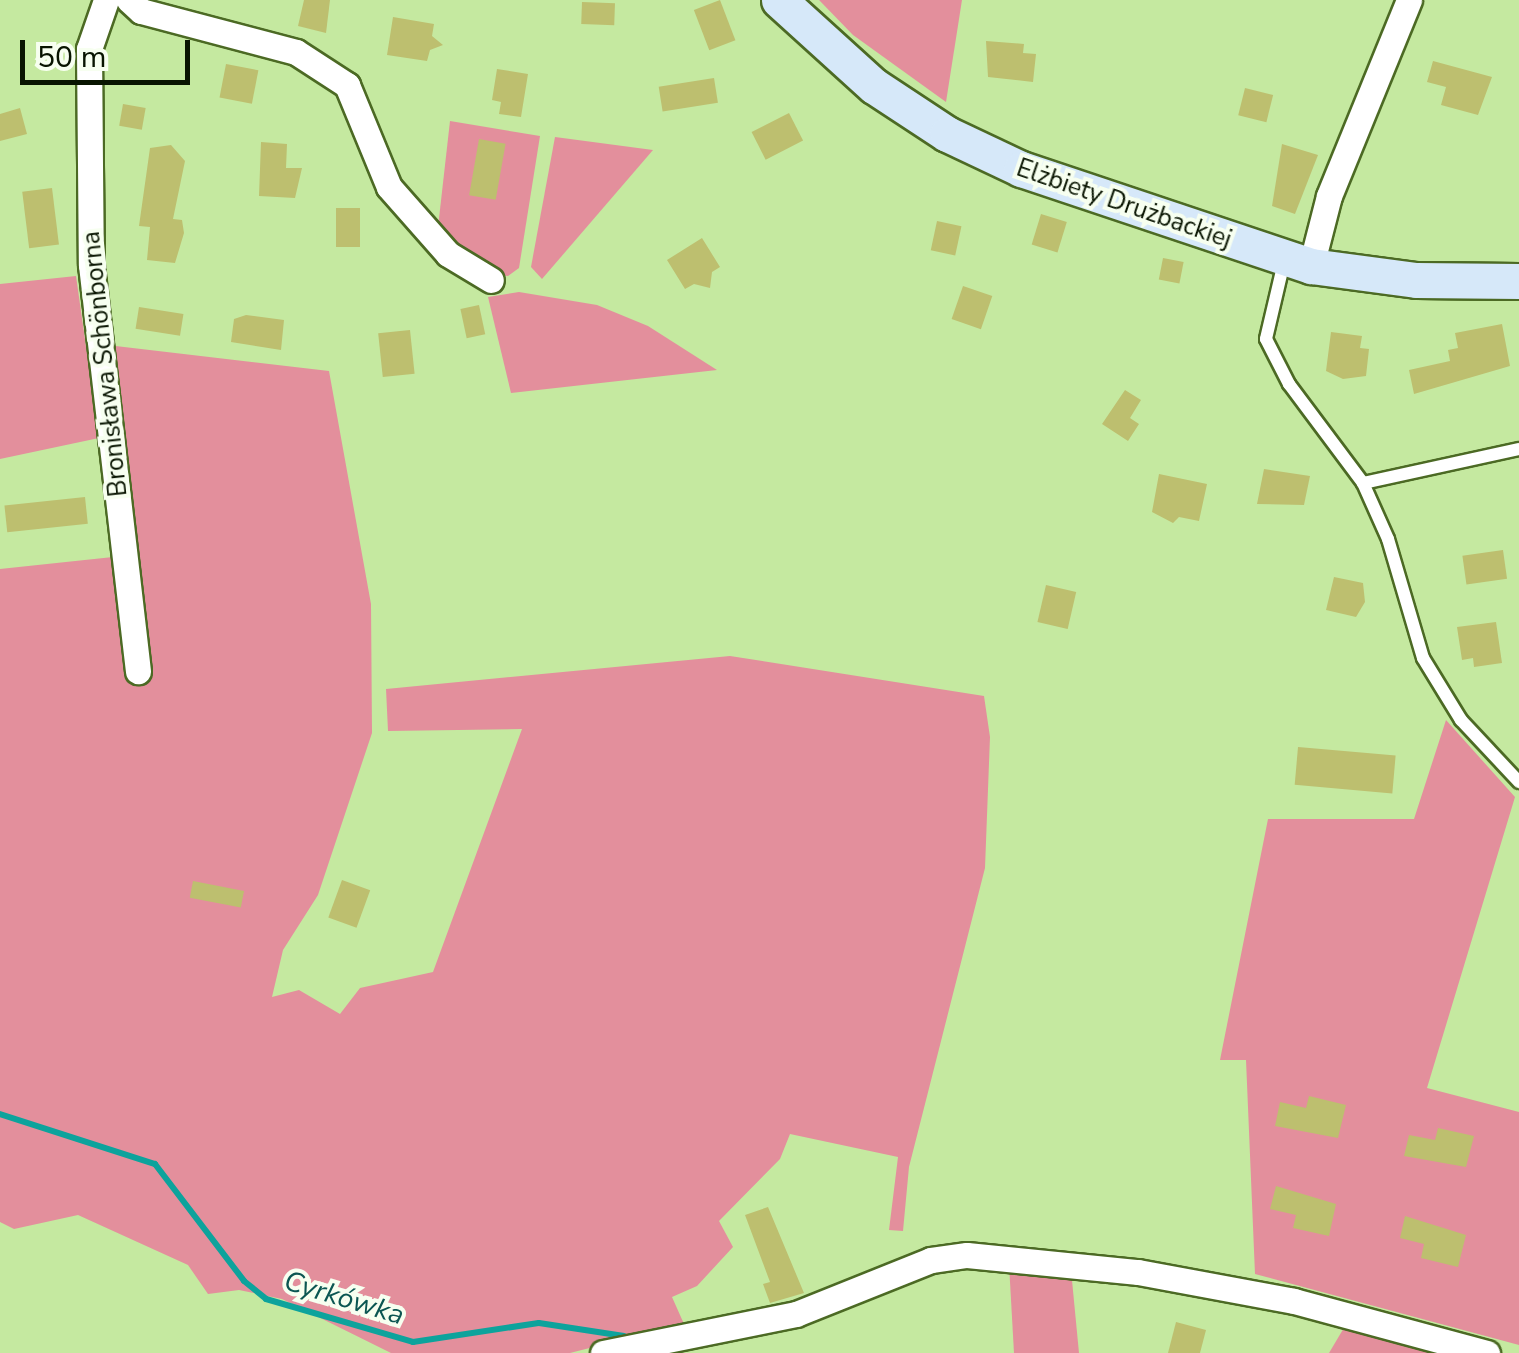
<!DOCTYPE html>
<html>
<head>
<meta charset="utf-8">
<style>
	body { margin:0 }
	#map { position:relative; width:1519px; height:1353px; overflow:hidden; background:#c5e9a0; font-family:"Nunito Sans",sans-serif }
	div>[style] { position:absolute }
	.green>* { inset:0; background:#e38f9c }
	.stream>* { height:6px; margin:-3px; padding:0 3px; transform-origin:3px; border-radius:3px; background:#0da39c }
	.building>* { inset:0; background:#bdbf6f; transform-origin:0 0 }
	.roads { filter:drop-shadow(2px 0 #4c6a24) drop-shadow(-2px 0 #4c6a24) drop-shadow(0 2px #4c6a24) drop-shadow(0 -2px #4c6a24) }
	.lane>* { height:12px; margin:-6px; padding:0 6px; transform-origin:6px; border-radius:6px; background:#fff }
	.street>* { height:25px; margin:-12.5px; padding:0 12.5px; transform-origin:12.5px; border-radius:12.5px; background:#fff }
	.secondary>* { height:35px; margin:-17.5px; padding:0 17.5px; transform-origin:17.5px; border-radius:17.5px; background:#d6e8f9 }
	span { translate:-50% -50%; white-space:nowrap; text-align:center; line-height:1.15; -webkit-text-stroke:8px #f7fff0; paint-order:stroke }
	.street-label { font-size:25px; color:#081400 }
	.water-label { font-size:28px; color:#0b5652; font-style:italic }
	.scale { position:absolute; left:20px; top:40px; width:170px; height:45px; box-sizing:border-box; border:5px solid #081400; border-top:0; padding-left:12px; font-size:30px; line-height:35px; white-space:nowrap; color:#081400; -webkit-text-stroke:8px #f7fff0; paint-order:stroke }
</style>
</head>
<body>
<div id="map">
	<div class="green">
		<div style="clip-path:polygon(819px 0,962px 0,946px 102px,853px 35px)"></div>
		<div style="clip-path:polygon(450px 121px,540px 136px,519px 268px,508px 276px,490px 274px,437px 236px)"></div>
		<div style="clip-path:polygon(555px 137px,653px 150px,542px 279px,531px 267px)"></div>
		<div style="clip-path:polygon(76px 276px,99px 438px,0 459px,0 284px)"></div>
		<div style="clip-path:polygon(519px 292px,597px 305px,648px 326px,717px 370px,511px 393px,488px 297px)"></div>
		<div style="clip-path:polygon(107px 345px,329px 371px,371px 604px,372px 733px,318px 895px,283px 950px,272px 997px,299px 990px,340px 1014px,360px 988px,433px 972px,522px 729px,388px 731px,386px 689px,730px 656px,984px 696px,990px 737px,985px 868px,909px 1167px,903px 1231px,889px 1230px,898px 1157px,790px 1134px,780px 1159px,719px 1221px,733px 1247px,697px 1286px,672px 1297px,684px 1324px,570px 1353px,391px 1353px,282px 1299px,239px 1290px,208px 1294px,188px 1265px,78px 1215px,14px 1229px,0 1222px,0 569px,113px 557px)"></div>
		<div style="clip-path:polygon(1446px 720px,1515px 797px,1427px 1088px,1519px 1112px,1519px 1345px,1255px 1274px,1246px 1060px,1220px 1060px,1268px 819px,1414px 819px)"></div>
		<div style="clip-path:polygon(1009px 1264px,1071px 1270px,1079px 1353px,1014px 1353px)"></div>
		<div style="clip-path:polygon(1348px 1321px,1446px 1353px,1329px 1353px)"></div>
	</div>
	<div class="stream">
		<div style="left:0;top:1114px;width:163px;rotate:17.9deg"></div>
		<div style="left:155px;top:1164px;width:147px;rotate:52.7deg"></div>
		<div style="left:244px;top:1281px;width:28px;rotate:39deg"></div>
		<div style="left:266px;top:1299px;width:153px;rotate:16.3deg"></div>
		<div style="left:413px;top:1342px;width:127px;rotate:-8.6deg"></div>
		<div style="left:539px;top:1323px;width:86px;rotate:8.7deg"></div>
	</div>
	<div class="building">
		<div style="clip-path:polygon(304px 0,330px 0,326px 33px,298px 26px)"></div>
		<div style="left:720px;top:0;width:43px;height:28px;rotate:69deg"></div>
		<div style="left:582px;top:2px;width:33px;height:22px;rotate:2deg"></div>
		<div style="clip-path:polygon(393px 17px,434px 24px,432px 36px,443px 45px,430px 50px,427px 61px,387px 55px)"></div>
		<div style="clip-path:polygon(986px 41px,1024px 44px,1023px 53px,1036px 54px,1033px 82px,988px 77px)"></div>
		<div style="clip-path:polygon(1433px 61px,1492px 77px,1478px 115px,1441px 105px,1446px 87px,1427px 82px)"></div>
		<div style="left:226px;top:64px;width:33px;height:34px;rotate:11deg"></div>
		<div style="clip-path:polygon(497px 69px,528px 74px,521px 117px,499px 114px,501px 102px,492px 100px)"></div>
		<div style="left:714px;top:78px;width:25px;height:56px;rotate:81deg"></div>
		<div style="left:1245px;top:88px;width:29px;height:28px;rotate:14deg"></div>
		<div style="left:123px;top:104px;width:23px;height:22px;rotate:10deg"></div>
		<div style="clip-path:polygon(20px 108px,27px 134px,0 141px,0 114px)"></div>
		<div style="left:789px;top:113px;width:31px;height:42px;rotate:63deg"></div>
		<div style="left:479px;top:139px;width:27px;height:57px;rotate:10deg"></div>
		<div style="clip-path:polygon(261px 142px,287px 144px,286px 168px,302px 168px,295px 198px,259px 196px)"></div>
		<div style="clip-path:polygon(1282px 144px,1318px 155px,1295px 214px,1272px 206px)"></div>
		<div style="clip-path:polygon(171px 145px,185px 161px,173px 219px,182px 220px,184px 233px,175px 263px,147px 260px,150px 227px,139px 226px,150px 148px)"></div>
		<div style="left:52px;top:188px;width:57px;height:30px;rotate:83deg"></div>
		<div style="left:336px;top:208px;width:24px;height:39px"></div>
		<div style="left:1041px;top:214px;width:27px;height:32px;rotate:17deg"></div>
		<div style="left:937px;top:221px;width:25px;height:30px;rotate:12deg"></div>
		<div style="clip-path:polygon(702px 238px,720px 267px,712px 272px,710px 288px,694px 284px,685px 289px,667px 260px)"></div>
		<div style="left:1163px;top:258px;width:21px;height:22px;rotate:11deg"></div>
		<div style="left:963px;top:286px;width:31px;height:35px;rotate:19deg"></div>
		<div style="left:479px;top:305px;width:30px;height:19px;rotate:78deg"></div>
		<div style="left:139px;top:307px;width:45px;height:22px;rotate:9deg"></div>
		<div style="clip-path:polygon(246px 315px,284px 320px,281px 350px,231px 342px,234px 319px)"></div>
		<div style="clip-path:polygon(1502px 324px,1510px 366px,1414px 394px,1409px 370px,1450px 361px,1448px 350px,1458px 348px,1455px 333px)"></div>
		<div style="left:410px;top:330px;width:44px;height:32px;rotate:84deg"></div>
		<div style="clip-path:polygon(1331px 332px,1362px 336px,1360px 348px,1369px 349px,1366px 376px,1343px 379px,1326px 371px)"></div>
		<div style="clip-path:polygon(1125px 390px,1141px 400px,1130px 418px,1139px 424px,1128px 441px,1102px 424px)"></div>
		<div style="clip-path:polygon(1264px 469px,1310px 476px,1304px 505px,1257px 504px)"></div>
		<div style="clip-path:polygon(1159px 474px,1207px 484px,1199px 521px,1179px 517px,1173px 523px,1152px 512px)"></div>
		<div style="left:85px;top:497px;width:27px;height:81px;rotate:84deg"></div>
		<div style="left:1503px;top:550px;width:29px;height:41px;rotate:82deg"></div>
		<div style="clip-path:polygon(1334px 577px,1363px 583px,1365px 602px,1356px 617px,1326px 610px)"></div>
		<div style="left:1046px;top:585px;width:31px;height:38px;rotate:13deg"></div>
		<div style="clip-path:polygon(1496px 622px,1502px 663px,1474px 667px,1473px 658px,1462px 660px,1457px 627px)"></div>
		<div style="left:1298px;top:747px;width:98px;height:38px;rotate:5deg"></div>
		<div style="left:342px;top:880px;width:30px;height:40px;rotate:20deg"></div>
		<div style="left:193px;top:881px;width:52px;height:17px;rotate:11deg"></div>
		<div style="clip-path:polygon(1309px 1096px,1346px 1105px,1338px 1138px,1275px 1126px,1280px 1102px,1306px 1108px)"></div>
		<div style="clip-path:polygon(1438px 1128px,1474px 1136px,1466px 1167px,1404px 1156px,1409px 1135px,1435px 1140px)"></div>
		<div style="clip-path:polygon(1276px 1186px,1336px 1204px,1329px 1236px,1293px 1228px,1296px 1215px,1270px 1209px)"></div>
		<div style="clip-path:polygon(768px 1207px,804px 1293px,770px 1303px,763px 1284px,770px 1282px,745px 1215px)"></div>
		<div style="clip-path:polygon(1405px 1216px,1466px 1235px,1458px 1267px,1421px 1258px,1424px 1244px,1400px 1238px)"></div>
		<div style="clip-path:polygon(1176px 1322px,1206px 1330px,1200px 1353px,1168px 1353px)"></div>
	</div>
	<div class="roads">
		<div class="lane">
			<div style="left:1284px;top:262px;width:79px;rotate:103.2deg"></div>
			<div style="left:1266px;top:339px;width:51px;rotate:62.9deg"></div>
			<div style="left:1289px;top:384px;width:124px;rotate:53.2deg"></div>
			<div style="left:1363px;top:483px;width:61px;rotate:65.9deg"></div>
			<div style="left:1388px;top:539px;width:124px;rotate:73.6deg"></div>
			<div style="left:1423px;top:658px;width:73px;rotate:58.5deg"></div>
			<div style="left:1461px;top:720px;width:85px;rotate:46.9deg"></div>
			<div style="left:1363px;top:483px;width:160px;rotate:-12.3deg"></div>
		</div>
		<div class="street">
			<div style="left:106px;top:0;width:52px;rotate:109.1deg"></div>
			<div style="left:89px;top:49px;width:216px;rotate:89.5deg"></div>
			<div style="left:91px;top:265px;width:409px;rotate:83.4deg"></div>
			<div style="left:129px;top:0;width:16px;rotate:43deg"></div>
			<div style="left:141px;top:11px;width:160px;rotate:14.8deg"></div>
			<div style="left:296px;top:52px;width:61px;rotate:32.9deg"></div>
			<div style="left:347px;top:85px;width:110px;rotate:67.6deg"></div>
			<div style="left:389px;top:187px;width:89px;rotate:48.6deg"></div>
			<div style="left:448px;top:254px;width:50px;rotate:31.2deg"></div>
			<div style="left:1311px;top:266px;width:72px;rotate:-75.6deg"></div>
			<div style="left:1329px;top:196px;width:212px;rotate:-67.8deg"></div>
			<div style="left:603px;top:1353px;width:197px;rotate:-11.4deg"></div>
			<div style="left:796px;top:1314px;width:145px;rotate:-21.8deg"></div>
			<div style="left:931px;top:1260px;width:36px;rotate:-8deg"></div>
			<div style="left:967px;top:1255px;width:172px;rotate:5.7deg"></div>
			<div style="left:1138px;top:1272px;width:159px;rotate:10.5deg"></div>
			<div style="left:1294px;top:1301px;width:200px;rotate:15.1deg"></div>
		</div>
		<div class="secondary">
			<div style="left:779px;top:0;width:128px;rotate:42.2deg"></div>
			<div style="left:874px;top:86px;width:87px;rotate:33.3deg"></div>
			<div style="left:947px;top:134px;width:82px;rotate:25.3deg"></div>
			<div style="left:1021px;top:169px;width:306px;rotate:18.5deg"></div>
			<div style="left:1311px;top:266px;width:106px;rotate:7.6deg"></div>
			<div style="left:1416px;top:280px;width:103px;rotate:0.6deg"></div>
		</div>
	</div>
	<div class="street-label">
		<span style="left:1124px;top:204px;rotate:19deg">Elżbiety Drużbackiej</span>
		<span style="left:105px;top:364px;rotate:-96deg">Bronisława Schönborna</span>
	</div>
	<div class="water-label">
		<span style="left:344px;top:1298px;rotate:17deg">Cyrkówka</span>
	</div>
	<div class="scale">50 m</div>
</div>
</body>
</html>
